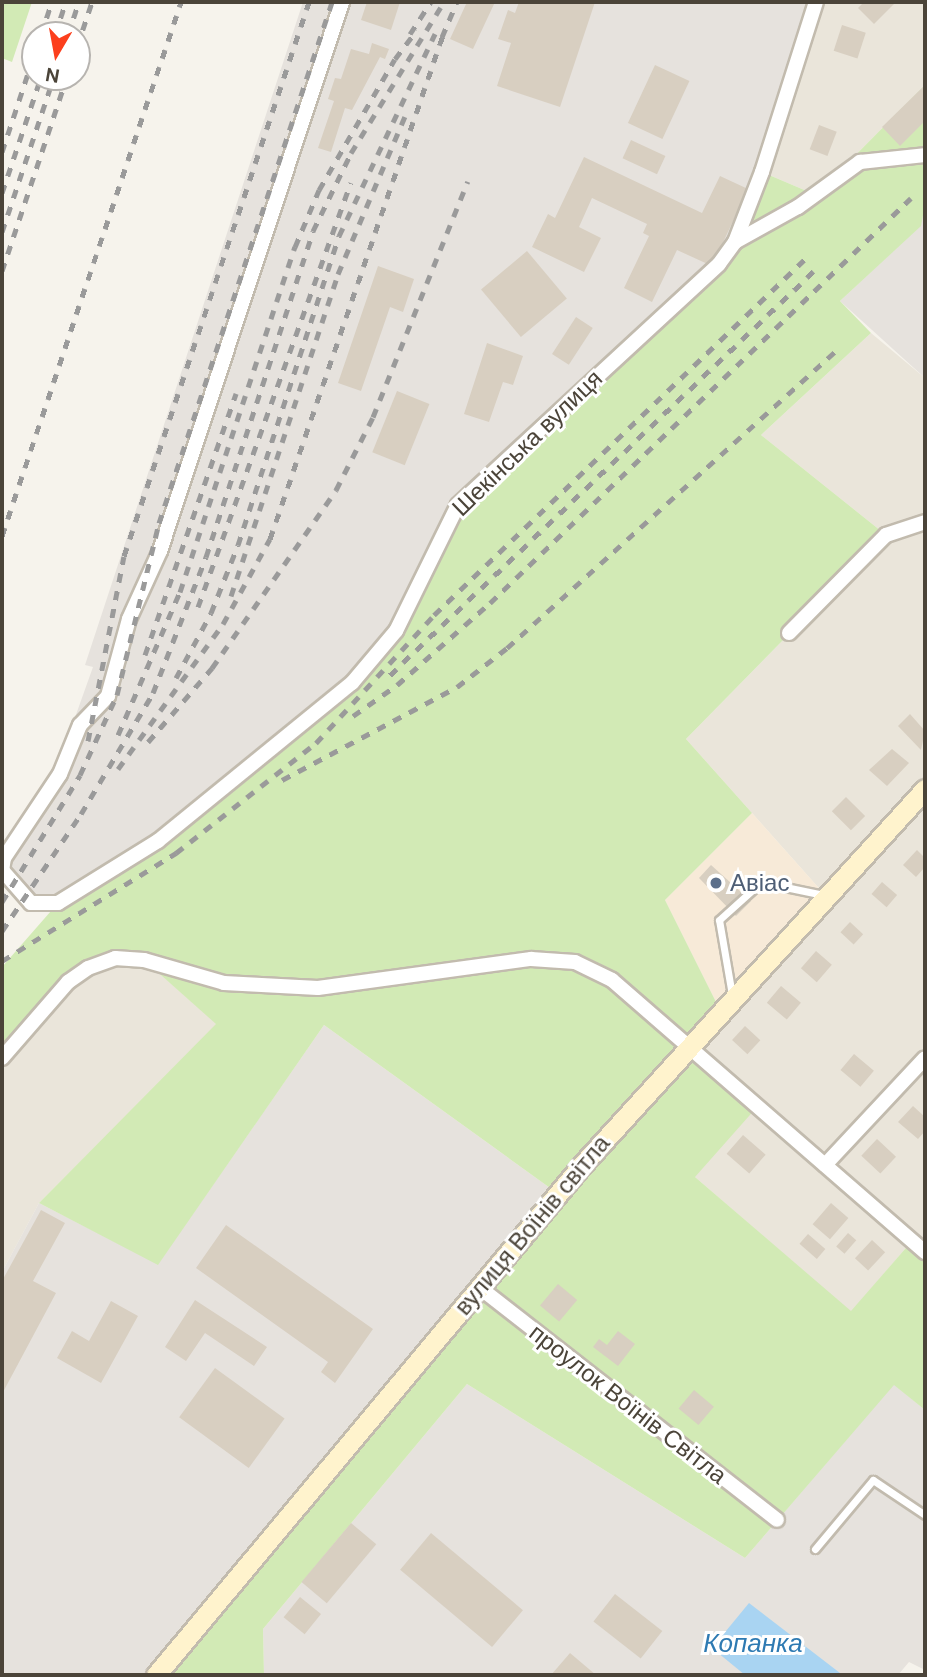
<!DOCTYPE html>
<html>
<head>
<meta charset="utf-8">
<style>
	body { margin:0 }
	#map { position:relative; width:927px; height:1677px; overflow:hidden; background:#f6f3ec; font-family:"DM Sans",sans-serif }
	div>[style] { position:absolute }
	.residential>* { inset:0; background:#eae5da }
	.commercial>* { inset:0; background:#f7ead8 }
	.industrial>* { inset:0; background:#e6e2dd }
	.green>* { inset:0; background:#d2eab5 }
	.water>* { inset:0; background:#a9d4f2 }
	.building>* { inset:0; background:#d8cfc1; transform-origin:0 0 }
	.roads { filter:drop-shadow(2px 0 #c2bbae) drop-shadow(-2px 0 #c2bbae) drop-shadow(0 2px #c2bbae) drop-shadow(0 -2px #c2bbae) }
	.lane>* { height:7px; margin:-3.5px; padding:0 3.5px; transform-origin:3.5px; border-radius:3.5px; background:#fff }
	.street>* { height:14px; margin:-7px; padding:0 7px; transform-origin:7px; border-radius:7px; background:#fff }
	.secondary>* { height:19px; margin:-9.5px; padding:0 9.5px; transform-origin:9.5px; border-radius:9.5px; background:#fff3cd }
	.rail>* { height:5px; margin-top:-2.5px; transform-origin:0; background:repeating-linear-gradient(90deg,#9a9a9a 0 9px,transparent 0 18px) }
	.dots>* { width:19px; height:19px; translate:-50% -50%; box-sizing:border-box; border:4px solid #fff; border-radius:50% }
	span { translate:-50% -50%; white-space:nowrap; text-align:center; line-height:1.15; -webkit-text-stroke:6px #fff; paint-order:stroke }
	.street-label { font-size:24px; color:#4b4439 }
	.service-label { font-size:24px; color:#4e5e75 }
	.left { translate:0 -50%; text-align:left }
	.water-label { font-size:26px; color:#2e7ab2; font-style:italic }
	.frame { position:absolute; inset:0; border:4px solid #4b4439; pointer-events:none }
	.north { position:absolute; left:21px; top:21px; width:70px; height:70px; box-sizing:border-box; background:#fff; border:2px solid #b7b4b0; border-radius:50%; rotate:190deg; font-size:19px; font-weight:700; line-height:28px; text-align:center; color:#4b4439 }
	.north::after { content:''; display:block; margin:auto; width:24px; height:32px; background:#fc3f1d; clip-path:polygon(50% 0,100% 100%,50% 72%,0 100%) }
</style>
</head>
<body>
<div id="map">
	<div class="residential">
		<div style="clip-path:polygon(816px 2px,925px 2px,925px 85px,816px 195px,762px 172px)"></div>
		<div style="clip-path:polygon(871px 333px,925px 378px,925px 1252px,912px 1241px,851px 1312px,695px 1177px,687px 1045px,825px 895px,686px 739px,886px 535px,761px 435px)"></div>
		<div style="clip-path:polygon(144px 960px,217px 1024px,39px 1203px,2px 1272px,2px 1058px,88px 968px)"></div>
	</div>
	<div class="commercial">
		<div style="clip-path:polygon(752px 813px,825px 895px,720px 1010px,665px 900px)"></div>
	</div>
	<div class="industrial">
		<div style="clip-path:polygon(303px 2px,816px 2px,735px 242px,352px 683px,158px 841px,58px 903px,31px 903px,4px 858px,48px 794px,79px 725px,73px 723px,93px 667px,85px 665px)"></div>
		<div style="clip-path:polygon(925px 205px,925px 378px,840px 301px,920px 226px)"></div>
		<div style="clip-path:polygon(324px 1025px,557px 1193px,157px 1675px,2px 1675px,2px 1272px,39px 1203px,158px 1264px)"></div>
		<div style="clip-path:polygon(467px 1384px,745px 1558px,894px 1384px,925px 1410px,925px 1670px,909px 1662px,898px 1675px,264px 1675px,263px 1629px)"></div>
	</div>
	<div class="green">
		<div style="clip-path:polygon(2px 2px,32px 2px,12px 62px,2px 58px)"></div>
		<div style="clip-path:polygon(925px 85px,925px 205px,921px 226px,840px 301px,871px 333px,761px 435px,886px 535px,686px 739px,752px 813px,665px 900px,720px 1010px,688px 1046px,757px 1107px,695px 1177px,851px 1311px,912px 1241px,925px 1252px,925px 1410px,894px 1385px,745px 1558px,467px 1384px,263px 1629px,264px 1675px,157px 1675px,557px 1193px,324px 1025px,158px 1265px,39px 1203px,216px 1024px,144px 960px,88px 968px,2px 1058px,2px 967px,58px 903px,158px 841px,352px 683px,396px 631px,446px 522px,719px 264px,762px 172px,816px 195px)"></div>
	</div>
	<div class="water">
		<div style="clip-path:polygon(749px 1603px,840px 1673px,839px 1675px,745px 1675px,712px 1648px)"></div>
	</div>
	<div class="building">
		<div style="clip-path:polygon(367px 2px,400px 2px,391px 30px,361px 20px)"></div>
		<div style="clip-path:polygon(467px 2px,495px 2px,473px 49px,450px 39px)"></div>
		<div style="clip-path:polygon(519px 2px,595px 2px,560px 107px,497px 86px,511px 43px,498px 39px,508px 10px,515px 13px)"></div>
		<div style="clip-path:polygon(864px 2px,892px 2px,894px 4px,874px 24px,858px 8px)"></div>
		<div style="left:842px;top:25px;width:25px;height:27px;rotate:18deg"></div>
		<div style="clip-path:polygon(372px 43px,389px 49px,385px 59px,380px 57px,352px 110px,345px 108px,331px 152px,318px 148px,334px 101px,328px 99px,335px 78px,341px 79px,351px 49px,369px 54px)"></div>
		<div style="left:655px;top:65px;width:38px;height:64px;rotate:25deg"></div>
		<div style="clip-path:polygon(925px 85px,925px 121px,900px 146px,882px 127px)"></div>
		<div style="left:819px;top:125px;width:19px;height:26px;rotate:21deg"></div>
		<div style="left:631px;top:140px;width:38px;height:20px;rotate:25deg"></div>
		<div style="clip-path:polygon(584px 157px,702px 213px,720px 176px,748px 189px,712px 266px,677px 250px,652px 302px,624px 288px,649px 236px,643px 233px,647px 224px,592px 198px,579px 227px,601px 238px,584px 272px,532px 247px,548px 214px,555px 218px)"></div>
		<div style="left:527px;top:251px;width:62px;height:60px;rotate:50deg"></div>
		<div style="clip-path:polygon(378px 266px,414px 279px,403px 312px,390px 307px,361px 391px,338px 383px)"></div>
		<div style="left:576px;top:317px;width:20px;height:44px;rotate:33deg"></div>
		<div style="clip-path:polygon(487px 343px,523px 356px,513px 385px,503px 382px,489px 422px,464px 414px)"></div>
		<div style="left:397px;top:391px;width:35px;height:66px;rotate:22deg"></div>
		<div style="clip-path:polygon(910px 714px,925px 731px,921px 750px,898px 726px)"></div>
		<div style="clip-path:polygon(892px 749px,909px 763px,887px 786px,869px 770px)"></div>
		<div style="left:846px;top:797px;width:27px;height:20px;rotate:45deg"></div>
		<div style="clip-path:polygon(917px 850px,925px 858px,925px 867px,916px 877px,903px 865px)"></div>
		<div style="clip-path:polygon(711px 865px,751px 901px,736px 916px,699px 878px)"></div>
		<div style="left:882px;top:882px;width:20px;height:16px;rotate:41deg"></div>
		<div style="left:850px;top:922px;width:18px;height:14px;rotate:43deg"></div>
		<div style="left:816px;top:951px;width:21px;height:23px;rotate:41deg"></div>
		<div style="left:781px;top:986px;width:26px;height:22px;rotate:40deg"></div>
		<div style="left:745px;top:1026px;width:21px;height:19px;rotate:43deg"></div>
		<div style="left:854px;top:1054px;width:26px;height:21px;rotate:40deg"></div>
		<div style="clip-path:polygon(913px 1106px,925px 1117px,925px 1131px,918px 1139px,898px 1122px)"></div>
		<div style="left:743px;top:1135px;width:30px;height:25px;rotate:41deg"></div>
		<div style="left:877px;top:1139px;width:26px;height:23px;rotate:43deg"></div>
		<div style="left:831px;top:1203px;width:23px;height:28px;rotate:41deg"></div>
		<div style="clip-path:polygon(41px 1210px,65px 1223px,33px 1281px,56px 1293px,2px 1394px,2px 1281px)"></div>
		<div style="clip-path:polygon(226px 1225px,373px 1329px,335px 1383px,321px 1372px,328px 1362px,196px 1268px)"></div>
		<div style="left:848px;top:1233px;width:11px;height:18px;rotate:41deg"></div>
		<div style="left:808px;top:1234px;width:23px;height:13px;rotate:41deg"></div>
		<div style="left:872px;top:1240px;width:18px;height:25px;rotate:43deg"></div>
		<div style="left:558px;top:1284px;width:25px;height:28px;rotate:40deg"></div>
		<div style="clip-path:polygon(195px 1300px,267px 1347px,254px 1366px,205px 1333px,186px 1361px,165px 1347px)"></div>
		<div style="clip-path:polygon(111px 1301px,138px 1316px,101px 1383px,57px 1358px,72px 1331px,89px 1341px)"></div>
		<div style="clip-path:polygon(618px 1331px,635px 1344px,618px 1366px,593px 1347px,599px 1339px,607px 1345px)"></div>
		<div style="left:215px;top:1368px;width:86px;height:61px;rotate:36deg"></div>
		<div style="left:694px;top:1390px;width:26px;height:24px;rotate:40deg"></div>
		<div style="left:351px;top:1523px;width:33px;height:77px;rotate:40deg"></div>
		<div style="left:431px;top:1533px;width:120px;height:48px;rotate:40deg"></div>
		<div style="left:615px;top:1594px;width:60px;height:35px;rotate:38deg"></div>
		<div style="left:300px;top:1597px;width:27px;height:26px;rotate:39deg"></div>
		<div style="clip-path:polygon(570px 1653px,596px 1675px,551px 1675px)"></div>
	</div>
	<div class="roads">
		<div class="lane">
			<div style="left:732px;top:995px;width:76px;rotate:-99.8deg"></div>
			<div style="left:719px;top:920px;width:57px;rotate:-42.1deg"></div>
			<div style="left:761px;top:882px;width:64px;rotate:11.7deg"></div>
			<div style="left:815px;top:1549px;width:90px;rotate:-50deg"></div>
			<div style="left:873px;top:1480px;width:63px;rotate:33.9deg"></div>
		</div>
		<div class="street">
			<div style="left:342px;top:2px;width:578px;rotate:108.34deg"></div>
			<div style="left:160px;top:551px;width:75px;rotate:114.5deg"></div>
			<div style="left:129px;top:619px;width:80px;rotate:105.3deg"></div>
			<div style="left:108px;top:696px;width:40px;rotate:134deg"></div>
			<div style="left:80px;top:725px;width:53px;rotate:112.2deg"></div>
			<div style="left:60px;top:774px;width:101px;rotate:123.7deg"></div>
			<div style="left:4px;top:858px;width:12px;rotate:99deg"></div>
			<div style="left:2px;top:870px;width:44px;rotate:48.7deg"></div>
			<div style="left:31px;top:903px;width:27px"></div>
			<div style="left:58px;top:903px;width:118px;rotate:-31.8deg"></div>
			<div style="left:158px;top:841px;width:250px;rotate:-39.2deg"></div>
			<div style="left:352px;top:683px;width:68px;rotate:-49.8deg"></div>
			<div style="left:396px;top:631px;width:140px;rotate:-63.8deg"></div>
			<div style="left:458px;top:505px;width:355px;rotate:-42.7deg"></div>
			<div style="left:719px;top:264px;width:27px;rotate:-54deg"></div>
			<div style="left:735px;top:242px;width:75px;rotate:-68.9deg"></div>
			<div style="left:762px;top:172px;width:178px;rotate:-72.4deg"></div>
			<div style="left:735px;top:242px;width:72px;rotate:-29.1deg"></div>
			<div style="left:798px;top:207px;width:77px;rotate:-36deg"></div>
			<div style="left:860px;top:162px;width:65px;rotate:-6.1deg"></div>
			<div style="left:789px;top:633px;width:138px;rotate:-45.3deg"></div>
			<div style="left:886px;top:535px;width:41px;rotate:-18.4deg"></div>
			<div style="left:2px;top:1058px;width:101px;rotate:-49deg"></div>
			<div style="left:68px;top:982px;width:24px;rotate:-35deg"></div>
			<div style="left:88px;top:968px;width:29px;rotate:-20deg"></div>
			<div style="left:115px;top:958px;width:29px;rotate:4deg"></div>
			<div style="left:144px;top:960px;width:83px;rotate:16deg"></div>
			<div style="left:224px;top:983px;width:94px;rotate:3deg"></div>
			<div style="left:318px;top:988px;width:215px;rotate:-7.8deg"></div>
			<div style="left:531px;top:959px;width:44px;rotate:3.9deg"></div>
			<div style="left:575px;top:962px;width:41px;rotate:25.9deg"></div>
			<div style="left:612px;top:980px;width:415px;rotate:41deg"></div>
			<div style="left:825px;top:1165px;width:146px;rotate:-46.9deg"></div>
			<div style="left:479px;top:1287px;width:378px;rotate:38deg"></div>
		</div>
		<div class="secondary">
			<div style="left:156px;top:1675px;width:665px;rotate:-50.13deg"></div>
			<div style="left:582px;top:1165px;width:509px;rotate:-47.63deg"></div>
		</div>
	</div>
	<div class="rail">
		<div style="left:410px;top:34px;width:38px;rotate:-57deg"></div>
		<div style="left:41px;top:35px;width:35px;rotate:-72deg"></div>
		<div style="left:55px;top:35px;width:35px;rotate:-72deg"></div>
		<div style="left:68px;top:35px;width:35px;rotate:-72deg"></div>
		<div style="left:442px;top:37px;width:38px;rotate:-67deg"></div>
		<div style="left:77px;top:47px;width:47px;rotate:-71.6deg"></div>
		<div style="left:2px;top:152px;width:105px;rotate:-71.7deg"></div>
		<div style="left:2px;top:193px;width:122px;rotate:-71.4deg"></div>
		<div style="left:2px;top:232px;width:163px;rotate:-71.5deg"></div>
		<div style="left:2px;top:271px;width:205px;rotate:-71.5deg"></div>
		<div style="left:2px;top:536px;width:563px;rotate:-71.47deg"></div>
		<div style="left:231px;top:596px;width:339px;rotate:-71.6deg"></div>
		<div style="left:338px;top:274px;width:172px;rotate:-67deg"></div>
		<div style="left:198px;top:607px;width:451px;rotate:-70.2deg"></div>
		<div style="left:145px;top:655px;width:277px;rotate:-70.8deg"></div>
		<div style="left:390px;top:675px;width:587px;rotate:-43.62deg"></div>
		<div style="left:176px;top:678px;width:74px;rotate:-61.7deg"></div>
		<div style="left:211px;top:613px;width:73px;rotate:-68.3deg"></div>
		<div style="left:238px;top:545px;width:325px;rotate:-71.9deg"></div>
		<div style="left:339px;top:236px;width:224px;rotate:-64.6deg"></div>
		<div style="left:353px;top:716px;width:54px;rotate:-35.2deg"></div>
		<div style="left:397px;top:685px;width:124px;rotate:-41.4deg"></div>
		<div style="left:490px;top:603px;width:584px;rotate:-43.89deg"></div>
		<div style="left:118px;top:735px;width:156px;rotate:-66.6deg"></div>
		<div style="left:180px;top:592px;width:364px;rotate:-71.6deg"></div>
		<div style="left:295px;top:247px;width:62px;rotate:-67.2deg"></div>
		<div style="left:319px;top:190px;width:151px;rotate:-59.9deg"></div>
		<div style="left:395px;top:59px;width:36px;rotate:-53deg"></div>
		<div style="left:88px;top:741px;width:188px;rotate:-79deg"></div>
		<div style="left:124px;top:556px;width:584px;rotate:-71.53deg"></div>
		<div style="left:148px;top:742px;width:98px;rotate:-49.1deg"></div>
		<div style="left:212px;top:668px;width:217px;rotate:-55.1deg"></div>
		<div style="left:336px;top:490px;width:82px;rotate:-63.1deg"></div>
		<div style="left:373px;top:417px;width:254px;rotate:-68.1deg"></div>
		<div style="left:118px;top:769px;width:179px;rotate:-54.1deg"></div>
		<div style="left:223px;top:624px;width:97px;rotate:-61.1deg"></div>
		<div style="left:270px;top:539px;width:539px;rotate:-71.06deg"></div>
		<div style="left:282px;top:780px;width:198px;rotate:-28deg"></div>
		<div style="left:457px;top:687px;width:63px;rotate:-38deg"></div>
		<div style="left:507px;top:648px;width:446px;rotate:-42.1deg"></div>
		<div style="left:2px;top:902px;width:149px;rotate:-58.4deg"></div>
		<div style="left:80px;top:775px;width:88px;rotate:-65.2deg"></div>
		<div style="left:117px;top:695px;width:177px;rotate:-76.3deg"></div>
		<div style="left:159px;top:523px;width:549px;rotate:-71.63deg"></div>
		<div style="left:2px;top:931px;width:141px;rotate:-56deg"></div>
		<div style="left:81px;top:814px;width:141px;rotate:-59.2deg"></div>
		<div style="left:153px;top:693px;width:146px;rotate:-68.7deg"></div>
		<div style="left:206px;top:557px;width:343px;rotate:-71.8deg"></div>
		<div style="left:313px;top:231px;width:87px;rotate:-64deg"></div>
		<div style="left:351px;top:153px;width:177px;rotate:-58.4deg"></div>
		<div style="left:2px;top:961px;width:205px;rotate:-31.8deg"></div>
		<div style="left:176px;top:853px;width:178px;rotate:-38.2deg"></div>
		<div style="left:316px;top:743px;width:174px;rotate:-47.3deg"></div>
		<div style="left:434px;top:615px;width:514px;rotate:-43.82deg"></div>
	</div>
	<div class="dots">
		<div style="left:716px;top:883px;background:#5c6f8a"></div>
	</div>
	<div class="street-label">
		<span style="left:527px;top:443px;rotate:-44deg">Шекінська вулиця</span>
		<span style="left:532px;top:1225px;rotate:-50deg">вулиця Воїнів світла</span>
		<span style="left:628px;top:1404px;rotate:38deg">проулок Воїнів Світла</span>
	</div>
	<div class="service-label">
		<span class="left" style="left:730px;top:883px">Авіас</span>
	</div>
	<div class="water-label">
		<span style="left:753px;top:1644px">Копанка</span>
	</div>
	<div class="frame"></div>
	<div class="north">N</div>
</div>
</body>
</html>
